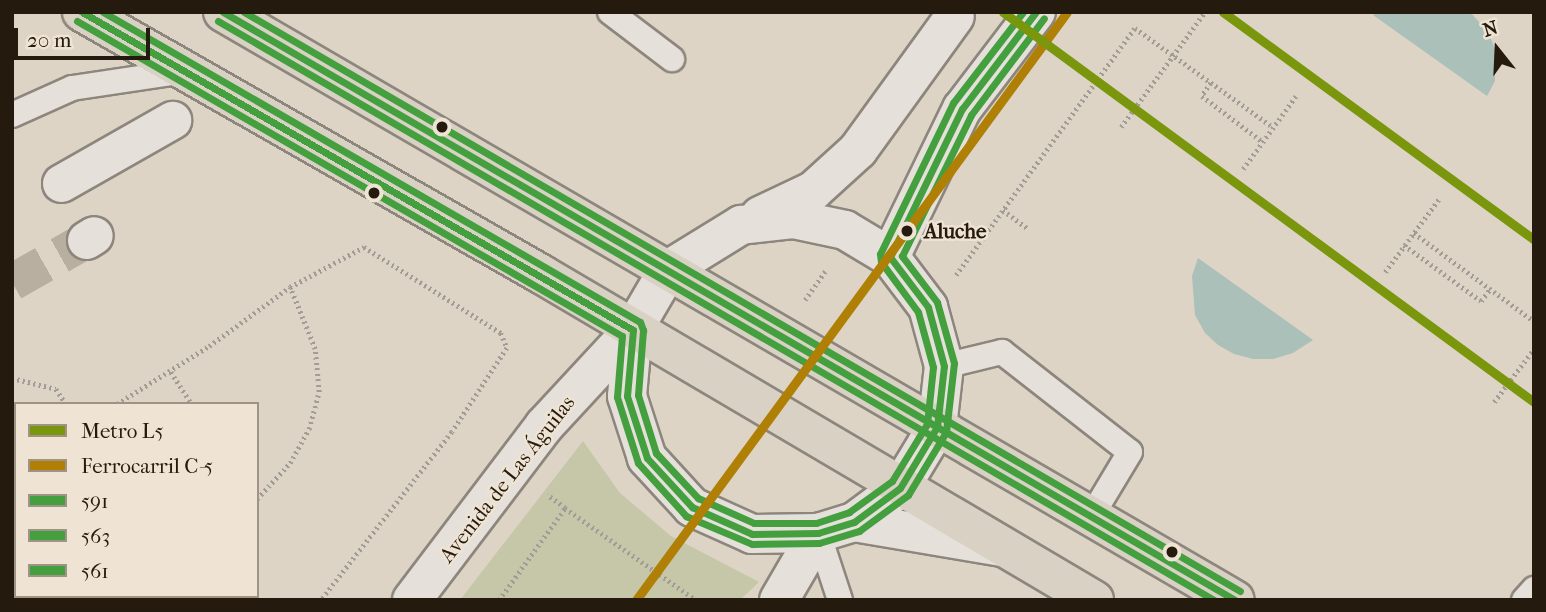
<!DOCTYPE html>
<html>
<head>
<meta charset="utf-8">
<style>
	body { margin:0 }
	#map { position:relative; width:1546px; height:612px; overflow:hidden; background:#ddd4c6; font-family:"IM FELL French Canon",serif }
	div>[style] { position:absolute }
	.green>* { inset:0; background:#c6c7a9 }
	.water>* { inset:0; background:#abc0b9 }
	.pedestrian-tunnel>* { height:37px; margin-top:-18.5px; transform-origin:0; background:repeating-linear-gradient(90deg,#b8afa1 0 37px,transparent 0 55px) }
	.path>* { height:4.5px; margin-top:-2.25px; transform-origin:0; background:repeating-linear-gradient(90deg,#a19c95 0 2px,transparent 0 5.5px) }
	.roads { filter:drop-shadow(2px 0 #8d867d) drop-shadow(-2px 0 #8d867d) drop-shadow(0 2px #8d867d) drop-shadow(0 -2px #8d867d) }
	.service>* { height:24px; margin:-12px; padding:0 12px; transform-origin:12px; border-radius:12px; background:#e5e0da }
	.pedestrian>* { height:37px; margin:-18.5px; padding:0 18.5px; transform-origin:18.5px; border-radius:18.5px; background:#e5e0da }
	.minor>* { height:38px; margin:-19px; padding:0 19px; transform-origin:19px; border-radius:19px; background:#e5e0da }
	.tertiary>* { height:38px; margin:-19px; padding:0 19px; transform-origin:19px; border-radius:19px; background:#e5e0da }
	.primary>* { height:38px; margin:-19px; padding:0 19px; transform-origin:19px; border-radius:19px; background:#d9d1c4 }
	.bus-1>* { height:7px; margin:-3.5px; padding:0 3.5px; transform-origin:3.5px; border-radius:3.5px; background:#449f3e }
	.bus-2>* { height:7px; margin:-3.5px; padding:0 3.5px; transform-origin:3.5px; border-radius:3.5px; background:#449f3e }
	.bus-3>* { height:7px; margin:-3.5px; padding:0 3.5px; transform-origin:3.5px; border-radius:3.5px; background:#449f3e }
	.rail-1>* { height:9px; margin:-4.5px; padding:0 4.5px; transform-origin:4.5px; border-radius:4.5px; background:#af8005 }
	.metro-1>* { height:9px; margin:-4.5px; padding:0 4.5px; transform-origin:4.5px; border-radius:4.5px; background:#7a960d }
	.dots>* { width:19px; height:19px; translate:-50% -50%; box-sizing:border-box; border:4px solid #efe4d4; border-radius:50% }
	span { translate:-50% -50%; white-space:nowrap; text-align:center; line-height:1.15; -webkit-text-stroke:5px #efe4d4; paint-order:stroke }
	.stop-label { font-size:21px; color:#241a0d; font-weight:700 }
	.left { translate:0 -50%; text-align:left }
	.street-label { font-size:21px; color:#241a0d }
	.frame { position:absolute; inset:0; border:14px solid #241a0d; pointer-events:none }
	.legend { position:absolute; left:14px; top:402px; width:245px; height:196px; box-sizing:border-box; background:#efe4d4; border:2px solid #9e9384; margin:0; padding:9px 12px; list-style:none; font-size:21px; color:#241a0d }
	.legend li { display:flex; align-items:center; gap:14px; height:35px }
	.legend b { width:35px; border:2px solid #9e9384 }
	.north { position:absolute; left:1462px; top:14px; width:70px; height:70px; -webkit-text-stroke:5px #efe4d4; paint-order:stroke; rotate:342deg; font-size:19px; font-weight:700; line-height:28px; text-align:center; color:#241a0d }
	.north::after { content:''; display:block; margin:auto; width:24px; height:32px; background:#241a0d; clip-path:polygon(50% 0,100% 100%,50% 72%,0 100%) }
	.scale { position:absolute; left:14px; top:28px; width:136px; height:32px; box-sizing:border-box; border:4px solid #241a0d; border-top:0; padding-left:9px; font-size:21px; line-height:24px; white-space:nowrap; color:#241a0d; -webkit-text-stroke:5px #efe4d4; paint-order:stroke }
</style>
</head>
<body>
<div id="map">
	<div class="green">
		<div style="clip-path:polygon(583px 441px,620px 493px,671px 536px,759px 582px,740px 600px,460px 600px)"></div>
	</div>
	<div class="water">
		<div style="clip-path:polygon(1377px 12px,1470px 12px,1489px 33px,1495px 50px,1495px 81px,1487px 96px,1373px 15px)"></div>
		<div style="clip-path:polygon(1198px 258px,1313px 340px,1293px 353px,1273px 359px,1253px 359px,1234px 354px,1218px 345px,1205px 333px,1195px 315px,1192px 276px)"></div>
	</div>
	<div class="pedestrian-tunnel">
		<div style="left:12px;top:282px;width:85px;rotate:-29.6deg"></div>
	</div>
	<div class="path">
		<div style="left:1211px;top:83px;width:16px;rotate:125deg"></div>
		<div style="left:1202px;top:96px;width:76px;rotate:37deg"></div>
		<div style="left:1121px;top:127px;width:142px;rotate:-53.9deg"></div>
		<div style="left:1243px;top:169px;width:90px;rotate:-54deg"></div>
		<div style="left:1003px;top:210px;width:31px;rotate:37deg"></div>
		<div style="left:1414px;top:233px;width:149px;rotate:36.3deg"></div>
		<div style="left:1404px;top:245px;width:95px;rotate:36deg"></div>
		<div style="left:1481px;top:301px;width:15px;rotate:-53deg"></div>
		<div style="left:1385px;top:272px;width:91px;rotate:-53.5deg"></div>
		<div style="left:956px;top:275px;width:305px;rotate:-54.1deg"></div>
		<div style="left:1135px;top:28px;width:170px;rotate:35.7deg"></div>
		<div style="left:805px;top:300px;width:37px;rotate:-55deg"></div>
		<div style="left:171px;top:372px;width:38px;rotate:57deg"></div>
		<div style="left:12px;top:378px;width:45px;rotate:14deg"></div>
		<div style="left:56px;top:389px;width:18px;rotate:56deg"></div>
		<div style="left:1494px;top:402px;width:66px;rotate:-53deg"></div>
		<div style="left:117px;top:404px;width:109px;rotate:-32.2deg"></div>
		<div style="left:209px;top:346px;width:100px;rotate:-36.1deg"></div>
		<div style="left:257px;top:499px;width:49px;rotate:-47.5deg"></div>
		<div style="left:290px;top:463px;width:39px;rotate:-61deg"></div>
		<div style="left:309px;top:429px;width:38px;rotate:-75deg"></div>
		<div style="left:319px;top:392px;width:43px;rotate:-95.3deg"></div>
		<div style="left:315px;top:349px;width:67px;rotate:-112deg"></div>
		<div style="left:290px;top:287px;width:84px;rotate:-28.4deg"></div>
		<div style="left:364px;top:247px;width:162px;rotate:32.1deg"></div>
		<div style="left:501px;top:333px;width:16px;rotate:68deg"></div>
		<div style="left:507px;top:348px;width:100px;rotate:123.2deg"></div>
		<div style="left:452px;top:432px;width:213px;rotate:127.9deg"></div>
		<div style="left:565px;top:508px;width:160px;rotate:35.1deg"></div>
		<div style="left:12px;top:522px;width:4px;rotate:-27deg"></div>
		<div style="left:101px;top:600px;width:6px;rotate:-39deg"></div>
		<div style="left:499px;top:600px;width:113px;rotate:-54.3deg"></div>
		<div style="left:565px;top:508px;width:22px;rotate:-144deg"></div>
	</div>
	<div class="roads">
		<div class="service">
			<div style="left:610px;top:12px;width:78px;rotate:37.2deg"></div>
			<div style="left:12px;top:115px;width:66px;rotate:-24.2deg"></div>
			<div style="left:72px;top:88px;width:115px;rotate:-8.5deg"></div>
			<div style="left:944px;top:366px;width:60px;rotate:-13.6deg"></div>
			<div style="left:1002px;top:352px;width:162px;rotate:38deg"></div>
			<div style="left:1130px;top:452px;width:76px;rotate:121deg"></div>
			<div style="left:818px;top:533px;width:71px;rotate:71.8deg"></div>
			<div style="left:1524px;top:600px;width:15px;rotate:-48deg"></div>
		</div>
		<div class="pedestrian">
			<div style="left:61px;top:183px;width:128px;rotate:-29.6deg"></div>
			<div style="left:86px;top:240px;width:9px;rotate:-32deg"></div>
		</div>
		<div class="minor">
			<div style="left:854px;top:522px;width:150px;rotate:9.6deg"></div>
		</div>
		<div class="tertiary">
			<div style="left:760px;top:216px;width:59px;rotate:-25.3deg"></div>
			<div style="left:813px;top:191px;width:61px;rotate:-42.3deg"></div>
			<div style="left:858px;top:150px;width:165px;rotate:-54.1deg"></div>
			<div style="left:890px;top:257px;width:165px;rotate:-64.1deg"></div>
			<div style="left:962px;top:109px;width:122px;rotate:-52.7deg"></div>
			<div style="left:412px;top:600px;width:218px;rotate:-52.8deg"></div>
			<div style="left:544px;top:426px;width:131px;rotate:-47.2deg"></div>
			<div style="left:633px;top:330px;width:69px;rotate:-59.7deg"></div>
			<div style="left:668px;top:270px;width:86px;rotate:-31.7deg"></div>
			<div style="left:741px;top:225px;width:52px;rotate:-6.6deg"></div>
			<div style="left:793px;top:219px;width:53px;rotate:11.9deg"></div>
			<div style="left:845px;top:230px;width:52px;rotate:31deg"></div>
			<div style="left:890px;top:257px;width:63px;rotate:52.8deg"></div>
			<div style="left:928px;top:307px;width:61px;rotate:74.8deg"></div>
			<div style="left:944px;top:366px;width:61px;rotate:96.5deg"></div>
			<div style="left:937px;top:427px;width:71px;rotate:121.2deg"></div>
			<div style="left:900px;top:488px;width:57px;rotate:143.5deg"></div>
			<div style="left:854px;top:522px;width:38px;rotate:163deg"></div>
			<div style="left:818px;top:533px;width:66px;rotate:179.1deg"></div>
			<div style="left:752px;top:534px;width:66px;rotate:-155.8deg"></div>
			<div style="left:692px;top:507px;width:67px;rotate:-132.6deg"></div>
			<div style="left:647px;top:458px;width:65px;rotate:-107.9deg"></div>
			<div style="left:627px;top:396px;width:66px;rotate:-84.8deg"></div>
			<div style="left:779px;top:600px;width:78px;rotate:-59.8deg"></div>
		</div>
		<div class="primary">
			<div style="left:82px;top:12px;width:529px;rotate:29.72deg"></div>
			<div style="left:541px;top:274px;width:642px;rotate:30.52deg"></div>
			<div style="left:223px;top:12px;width:1170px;rotate:30.16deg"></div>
		</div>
	</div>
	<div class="bus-1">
		<div style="left:82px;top:12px;width:636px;rotate:29.99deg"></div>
		<div style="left:633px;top:330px;width:66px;rotate:95.2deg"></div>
		<div style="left:627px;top:396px;width:65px;rotate:72.1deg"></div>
		<div style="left:647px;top:458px;width:67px;rotate:47.4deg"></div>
		<div style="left:692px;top:507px;width:66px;rotate:24.2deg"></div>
		<div style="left:752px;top:534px;width:66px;rotate:-0.9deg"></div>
		<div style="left:818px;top:533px;width:38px;rotate:-17deg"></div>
		<div style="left:854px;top:522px;width:57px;rotate:-36.5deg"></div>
		<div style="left:900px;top:488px;width:71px;rotate:-58.8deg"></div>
		<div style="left:937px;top:427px;width:61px;rotate:-83.5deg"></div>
		<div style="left:944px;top:366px;width:61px;rotate:-105.2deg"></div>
		<div style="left:928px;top:307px;width:63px;rotate:-127.2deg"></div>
		<div style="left:890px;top:257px;width:165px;rotate:-64.1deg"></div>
		<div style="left:962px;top:109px;width:122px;rotate:-52.7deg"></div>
		<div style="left:223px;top:12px;width:1170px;rotate:30.16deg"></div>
	</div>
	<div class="bus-2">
		<div style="left:77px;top:21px;width:629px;rotate:30.03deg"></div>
		<div style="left:622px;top:336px;width:61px;rotate:94.7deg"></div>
		<div style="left:617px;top:397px;width:69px;rotate:72.3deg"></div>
		<div style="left:638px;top:463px;width:72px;rotate:47.8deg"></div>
		<div style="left:686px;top:516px;width:72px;rotate:23deg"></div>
		<div style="left:752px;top:544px;width:67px;rotate:-0.9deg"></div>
		<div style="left:819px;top:543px;width:42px;rotate:-16.7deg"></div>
		<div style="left:859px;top:531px;width:61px;rotate:-36.3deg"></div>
		<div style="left:908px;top:495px;width:74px;rotate:-58.9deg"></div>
		<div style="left:946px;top:432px;width:69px;rotate:-83.4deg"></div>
		<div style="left:954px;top:363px;width:63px;rotate:-105.6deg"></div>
		<div style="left:937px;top:302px;width:58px;rotate:-127.3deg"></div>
		<div style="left:902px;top:256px;width:157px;rotate:-63.9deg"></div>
		<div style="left:971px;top:115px;width:121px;rotate:-53deg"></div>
		<div style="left:218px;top:21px;width:1152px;rotate:30.17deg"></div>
	</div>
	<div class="bus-3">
		<div style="left:103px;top:12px;width:620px;rotate:30deg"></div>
		<div style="left:640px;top:322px;width:9px;rotate:69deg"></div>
		<div style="left:643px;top:330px;width:65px;rotate:94.4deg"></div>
		<div style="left:638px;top:395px;width:61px;rotate:72.8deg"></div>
		<div style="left:656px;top:453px;width:62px;rotate:47deg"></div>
		<div style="left:698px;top:498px;width:61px;rotate:24.1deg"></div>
		<div style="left:754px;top:523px;width:62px"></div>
		<div style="left:816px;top:523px;width:35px;rotate:-18deg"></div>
		<div style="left:849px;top:512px;width:53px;rotate:-35.8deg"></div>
		<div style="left:892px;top:481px;width:67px;rotate:-58.4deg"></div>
		<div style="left:927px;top:424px;width:57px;rotate:-84deg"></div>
		<div style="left:933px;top:367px;width:57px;rotate:-105.3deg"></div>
		<div style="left:918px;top:312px;width:62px;rotate:-126.5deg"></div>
		<div style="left:881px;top:262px;width:8px;rotate:-97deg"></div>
		<div style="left:880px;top:254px;width:168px;rotate:-64.2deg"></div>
		<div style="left:953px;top:103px;width:115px;rotate:-52.4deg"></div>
		<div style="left:244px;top:12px;width:1152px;rotate:30.17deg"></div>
	</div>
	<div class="rail-1">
		<div style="left:636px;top:600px;width:729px;rotate:-53.76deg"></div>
	</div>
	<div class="metro-1">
		<div style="left:1003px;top:12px;width:659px;rotate:36.3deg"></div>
		<div style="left:1223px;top:12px;width:386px;rotate:36.2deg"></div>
	</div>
	<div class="dots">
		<div style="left:442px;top:127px;background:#241a0d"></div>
		<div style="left:374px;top:193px;background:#241a0d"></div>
		<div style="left:907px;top:231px;background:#241a0d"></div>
		<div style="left:1172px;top:552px;background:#241a0d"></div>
	</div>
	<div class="stop-label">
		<span class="left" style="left:924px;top:231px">Aluche</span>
	</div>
	<div class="street-label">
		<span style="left:507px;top:479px;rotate:-52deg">Avenida de Las Águilas</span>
	</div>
	<div class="frame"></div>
	<ul class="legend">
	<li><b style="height:9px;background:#7a960d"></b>Metro L5</li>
	<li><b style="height:9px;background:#af8005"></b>Ferrocarril C-5</li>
	<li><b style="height:9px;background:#449f3e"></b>591</li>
	<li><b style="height:9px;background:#449f3e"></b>563</li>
	<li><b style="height:9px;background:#449f3e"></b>561</li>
	</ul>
	<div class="north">N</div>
	<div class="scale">20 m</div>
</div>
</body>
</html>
